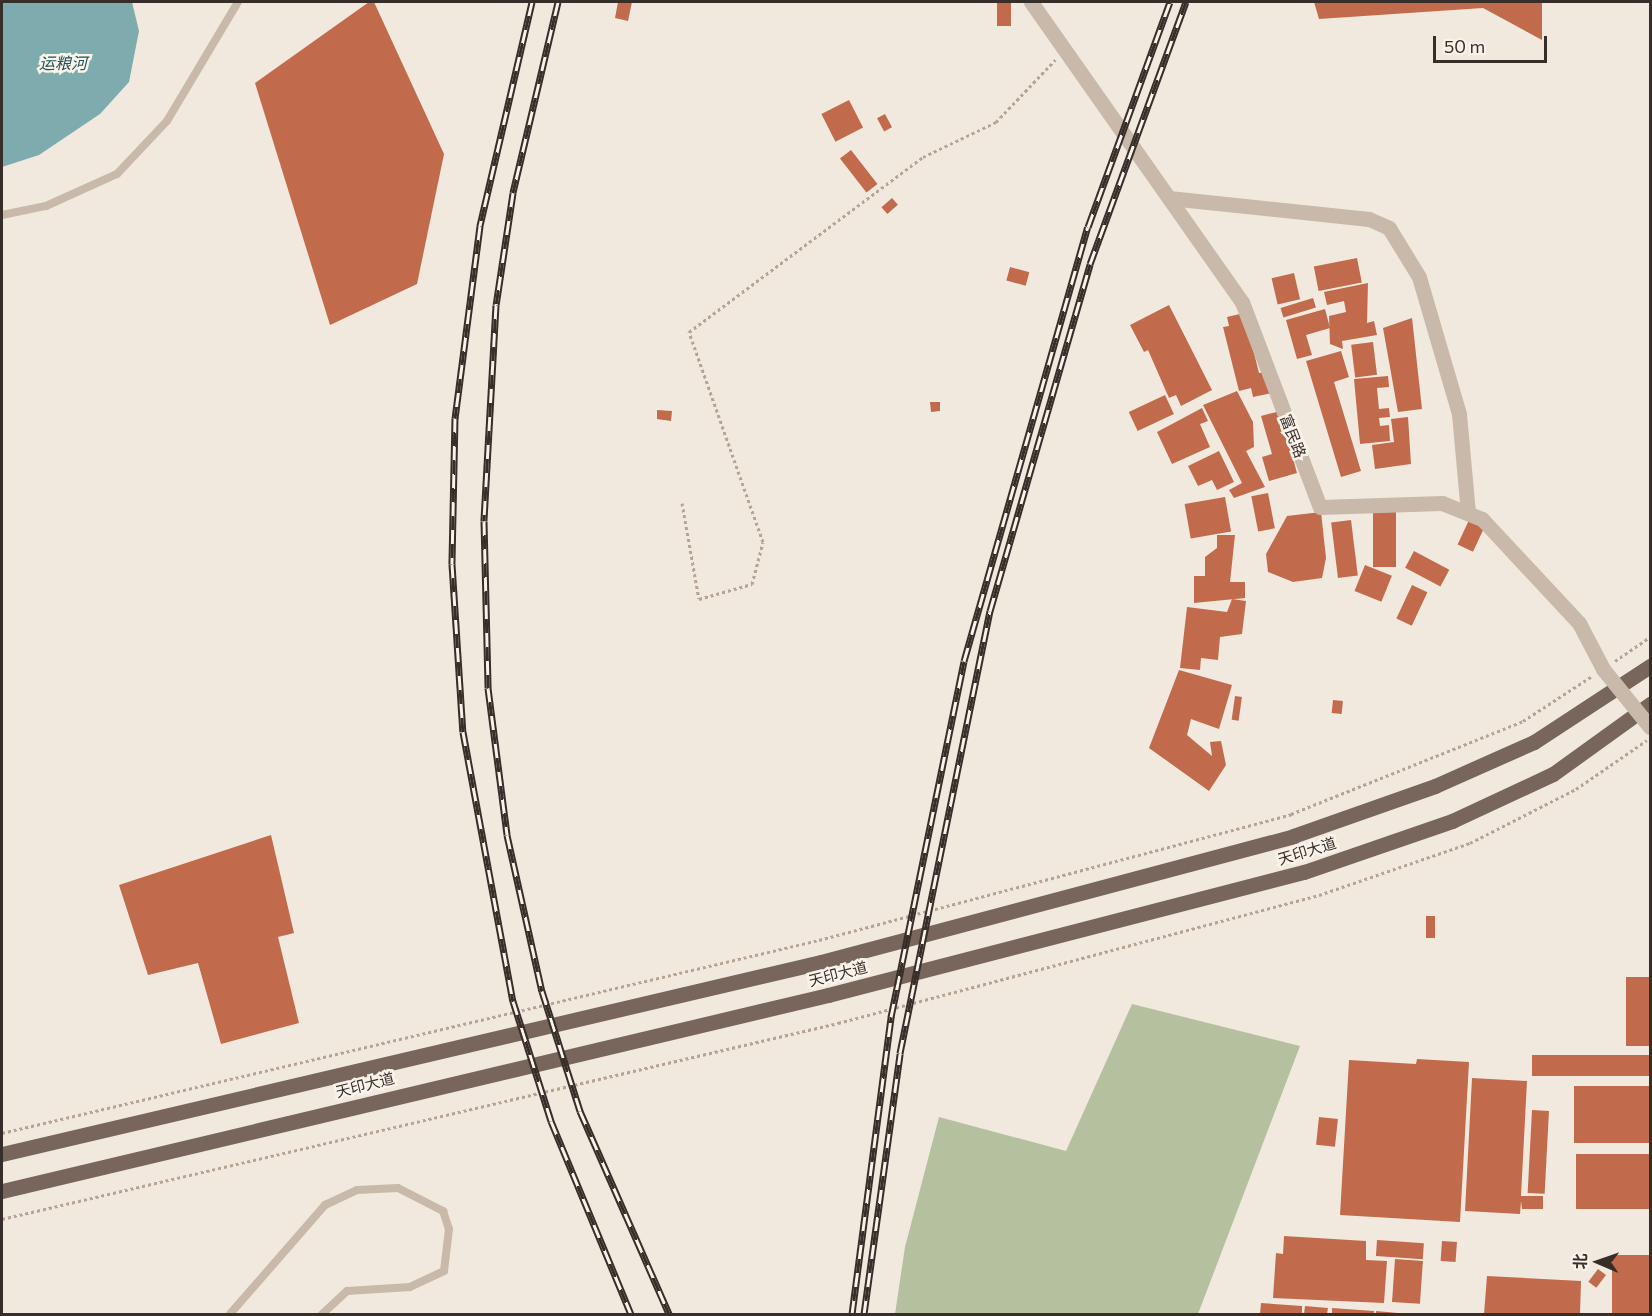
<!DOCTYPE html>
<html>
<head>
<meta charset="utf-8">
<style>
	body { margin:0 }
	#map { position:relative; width:1652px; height:1316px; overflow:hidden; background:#f2e9de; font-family:Commissioner,"Noto Sans SC",sans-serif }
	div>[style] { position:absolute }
	.green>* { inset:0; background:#b4c09e }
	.water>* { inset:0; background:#7eabae }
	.building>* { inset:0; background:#c16b4c; transform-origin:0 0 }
	.path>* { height:3px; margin-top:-1.5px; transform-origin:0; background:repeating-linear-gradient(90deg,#b5a394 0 3px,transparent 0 6px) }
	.service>* { height:8px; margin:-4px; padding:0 4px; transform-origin:4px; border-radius:4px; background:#c9b9aa }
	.minor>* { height:15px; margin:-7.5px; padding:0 7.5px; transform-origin:7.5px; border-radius:7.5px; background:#c9b9aa }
	.primary>* { height:15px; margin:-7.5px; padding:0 7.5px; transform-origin:7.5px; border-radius:7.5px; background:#78655b }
	.rail>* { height:7px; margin-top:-3.5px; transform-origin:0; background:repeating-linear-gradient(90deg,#f9f3ea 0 14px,#372e29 0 28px); box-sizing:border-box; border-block:2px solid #372e29 }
	.minor-bridge>* { height:15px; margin:-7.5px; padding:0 7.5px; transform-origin:7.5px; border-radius:7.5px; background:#c9b9aa }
	span { translate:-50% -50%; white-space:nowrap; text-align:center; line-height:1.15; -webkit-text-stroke:5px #f9f3ea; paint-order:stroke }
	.street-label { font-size:15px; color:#372e29 }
	.water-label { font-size:16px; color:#205357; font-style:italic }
	.frame { position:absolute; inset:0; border:3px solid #372e29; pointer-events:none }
	.north { position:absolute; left:1568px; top:1232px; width:60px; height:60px; -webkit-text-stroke:4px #f9f3ea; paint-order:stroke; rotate:272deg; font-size:16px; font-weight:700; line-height:24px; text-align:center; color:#372e29 }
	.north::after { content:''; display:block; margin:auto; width:21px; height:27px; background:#372e29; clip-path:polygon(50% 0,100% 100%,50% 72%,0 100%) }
	.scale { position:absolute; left:1433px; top:36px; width:114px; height:27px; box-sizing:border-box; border:3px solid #372e29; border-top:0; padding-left:8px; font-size:18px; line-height:21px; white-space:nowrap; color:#372e29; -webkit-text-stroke:4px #f9f3ea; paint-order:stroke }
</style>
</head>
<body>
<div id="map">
	<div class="green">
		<div style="clip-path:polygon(1132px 1004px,1300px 1046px,1198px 1314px,895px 1314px,905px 1247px,939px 1117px,1066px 1151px)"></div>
	</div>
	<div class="water">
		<div style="clip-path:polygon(2px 2px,132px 2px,139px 31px,129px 82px,100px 114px,39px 155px,2px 167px)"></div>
	</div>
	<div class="building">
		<div style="clip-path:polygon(369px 2px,374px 2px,444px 154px,417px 284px,330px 325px,255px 83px)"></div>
		<div style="clip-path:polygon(618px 2px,632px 2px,628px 21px,615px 18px)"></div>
		<div style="left:997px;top:2px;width:14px;height:24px"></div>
		<div style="clip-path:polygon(1314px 2px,1542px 2px,1542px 40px,1483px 8px,1319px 19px)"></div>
		<div style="left:849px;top:100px;width:31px;height:31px;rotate:63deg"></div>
		<div style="left:885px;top:114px;width:15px;height:9px;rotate:62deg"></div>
		<div style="left:851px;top:150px;width:43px;height:14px;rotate:52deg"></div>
		<div style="left:892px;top:198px;width:9px;height:14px;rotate:49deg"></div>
		<div style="left:1357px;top:258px;width:25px;height:44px;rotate:79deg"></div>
		<div style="left:1010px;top:267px;width:20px;height:14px;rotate:15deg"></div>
		<div style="left:1294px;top:273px;width:27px;height:23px;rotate:77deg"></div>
		<div style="clip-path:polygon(1368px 283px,1367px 323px,1374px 321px,1377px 335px,1342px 341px,1343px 349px,1330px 344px,1329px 316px,1346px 312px,1344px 301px,1327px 305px,1324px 292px)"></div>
		<div style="left:1313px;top:298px;width:10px;height:34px;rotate:73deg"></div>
		<div style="clip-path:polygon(1169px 305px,1212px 390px,1181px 406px,1176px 395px,1169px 398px,1148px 350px,1144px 352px,1130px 325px)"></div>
		<div style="clip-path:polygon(1325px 309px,1330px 328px,1306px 335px,1312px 355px,1297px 359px,1286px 320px)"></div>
		<div style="clip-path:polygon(1244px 313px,1259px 373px,1267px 372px,1272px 393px,1253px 397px,1251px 388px,1239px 391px,1223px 327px,1229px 326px,1227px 317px)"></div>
		<div style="clip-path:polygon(1412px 318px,1422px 409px,1398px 412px,1383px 328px)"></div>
		<div style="left:1373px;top:342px;width:33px;height:22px;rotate:83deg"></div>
		<div style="clip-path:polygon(1341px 351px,1349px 377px,1334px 382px,1361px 471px,1341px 477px,1306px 361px)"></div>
		<div style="clip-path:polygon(1388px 376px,1389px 387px,1377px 388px,1379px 409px,1389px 408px,1390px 417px,1379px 418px,1380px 426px,1389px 425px,1390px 441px,1360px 444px,1354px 379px)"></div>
		<div style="clip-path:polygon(1237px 391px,1253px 422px,1254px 447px,1246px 451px,1265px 487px,1234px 498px,1229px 490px,1242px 483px,1203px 405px)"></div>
		<div style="left:1165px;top:395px;width:21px;height:40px;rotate:65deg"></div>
		<div style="clip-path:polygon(930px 402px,940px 402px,940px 411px,931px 412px)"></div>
		<div style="clip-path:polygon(1202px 408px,1208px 421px,1200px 424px,1210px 447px,1172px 464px,1157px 432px)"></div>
		<div style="clip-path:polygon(657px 410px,672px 411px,671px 421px,657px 419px)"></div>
		<div style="clip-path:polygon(1280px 411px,1297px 473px,1269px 481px,1262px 457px,1272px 454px,1261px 416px)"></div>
		<div style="clip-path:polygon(1408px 417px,1411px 464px,1375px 469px,1372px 445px,1394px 442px,1391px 419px)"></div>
		<div style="clip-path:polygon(1219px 451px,1234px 482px,1217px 490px,1212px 480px,1198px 486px,1188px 466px)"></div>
		<div style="left:1268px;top:493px;width:36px;height:17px;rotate:79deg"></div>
		<div style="left:1225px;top:497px;width:35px;height:41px;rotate:80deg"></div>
		<div style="left:1373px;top:510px;width:23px;height:57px"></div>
		<div style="clip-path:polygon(1321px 512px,1326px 558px,1322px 578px,1293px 582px,1268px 572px,1266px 554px,1287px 516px)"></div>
		<div style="left:1351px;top:520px;width:56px;height:20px;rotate:83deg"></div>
		<div style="left:1469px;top:520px;width:17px;height:27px;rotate:25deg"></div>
		<div style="clip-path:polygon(1217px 535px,1235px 535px,1230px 582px,1245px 582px,1245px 598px,1194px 603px,1194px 576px,1205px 576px,1205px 557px,1217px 548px)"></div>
		<div style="left:1414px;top:551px;width:40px;height:19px;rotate:28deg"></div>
		<div style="left:1365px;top:565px;width:29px;height:28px;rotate:22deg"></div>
		<div style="left:1412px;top:585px;width:17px;height:37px;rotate:25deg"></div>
		<div style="clip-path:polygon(1232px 599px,1246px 601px,1242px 634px,1220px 637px,1218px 660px,1201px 658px,1200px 670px,1180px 668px,1187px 607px,1227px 612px)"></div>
		<div style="clip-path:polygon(1179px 670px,1232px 685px,1219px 729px,1191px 719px,1187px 735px,1212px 756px,1210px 742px,1221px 741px,1226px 765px,1209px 791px,1149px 748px)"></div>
		<div style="left:1235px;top:696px;width:7px;height:24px;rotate:8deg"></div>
		<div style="left:1333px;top:700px;width:10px;height:13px;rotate:6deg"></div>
		<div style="clip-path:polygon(271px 835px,294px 933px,278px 937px,299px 1023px,221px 1044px,198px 963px,148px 975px,119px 885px)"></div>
		<div style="left:1426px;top:916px;width:9px;height:22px"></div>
		<div style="left:1626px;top:977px;width:24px;height:69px"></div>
		<div style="left:1650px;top:1055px;width:21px;height:118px;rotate:90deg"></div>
		<div style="clip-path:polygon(1417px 1059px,1469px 1062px,1460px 1222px,1340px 1215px,1349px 1060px,1416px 1064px)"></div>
		<div style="clip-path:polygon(1472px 1078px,1527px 1081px,1521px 1196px,1543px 1196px,1543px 1209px,1522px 1209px,1521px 1201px,1520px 1214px,1465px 1211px)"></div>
		<div style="left:1574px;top:1086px;width:76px;height:57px"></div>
		<div style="left:1532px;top:1110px;width:17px;height:83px;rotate:3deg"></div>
		<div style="left:1319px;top:1117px;width:19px;height:28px;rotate:6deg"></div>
		<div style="left:1650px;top:1154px;width:55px;height:74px;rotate:90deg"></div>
		<div style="clip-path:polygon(1284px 1236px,1366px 1241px,1366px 1260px,1387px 1261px,1384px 1303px,1273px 1298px,1276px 1253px,1283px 1254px)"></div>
		<div style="left:1377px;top:1240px;width:47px;height:16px;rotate:4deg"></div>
		<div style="left:1442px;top:1241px;width:15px;height:20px;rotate:4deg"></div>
		<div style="left:1612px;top:1255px;width:38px;height:59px"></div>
		<div style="left:1395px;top:1259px;width:28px;height:43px;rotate:4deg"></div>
		<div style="left:1598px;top:1269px;width:10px;height:16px;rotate:37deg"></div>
		<div style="clip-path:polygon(1487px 1276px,1581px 1281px,1580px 1314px,1484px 1314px)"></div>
		<div style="clip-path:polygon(1261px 1303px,1302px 1306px,1302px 1314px,1260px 1314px)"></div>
		<div style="clip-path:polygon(1305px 1306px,1328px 1308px,1327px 1314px,1304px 1314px)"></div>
		<div style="clip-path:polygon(1332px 1308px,1374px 1311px,1374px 1314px,1332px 1314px)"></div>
		<div style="clip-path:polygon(1376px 1311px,1398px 1313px,1398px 1314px,1376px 1314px)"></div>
	</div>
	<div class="path">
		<div style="left:682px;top:503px;width:97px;rotate:80deg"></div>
		<div style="left:699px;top:599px;width:55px;rotate:-15.8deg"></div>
		<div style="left:752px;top:584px;width:43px;rotate:-75.3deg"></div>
		<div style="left:763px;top:542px;width:223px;rotate:-109.4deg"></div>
		<div style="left:689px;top:332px;width:292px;rotate:-36.8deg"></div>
		<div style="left:923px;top:157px;width:81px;rotate:-25.6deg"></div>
		<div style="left:996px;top:122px;width:86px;rotate:-46.4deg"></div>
		<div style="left:1615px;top:661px;width:42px;rotate:-34.4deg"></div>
		<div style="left:2px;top:1133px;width:839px;rotate:-13.29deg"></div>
		<div style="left:819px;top:940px;width:489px;rotate:-14.9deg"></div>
		<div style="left:1291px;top:814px;width:250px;rotate:-21.8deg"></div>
		<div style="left:1523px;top:721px;width:82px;rotate:-33.1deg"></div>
		<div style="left:2px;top:1219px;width:859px;rotate:-13.19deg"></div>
		<div style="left:838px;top:1023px;width:498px;rotate:-14.9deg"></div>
		<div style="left:1319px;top:895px;width:160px;rotate:-19deg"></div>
		<div style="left:1470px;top:843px;width:119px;rotate:-27deg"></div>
		<div style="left:1576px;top:789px;width:86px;rotate:-34.6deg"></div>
	</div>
	<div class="service">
		<div style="left:2px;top:215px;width:45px;rotate:-11.6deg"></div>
		<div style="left:46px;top:206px;width:78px;rotate:-24.3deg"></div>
		<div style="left:117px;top:174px;width:73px;rotate:-46.7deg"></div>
		<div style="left:167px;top:121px;width:139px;rotate:-59.2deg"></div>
		<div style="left:230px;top:1314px;width:145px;rotate:-48.9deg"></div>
		<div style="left:325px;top:1205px;width:35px;rotate:-25deg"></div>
		<div style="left:357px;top:1190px;width:41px;rotate:-2.8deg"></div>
		<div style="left:398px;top:1188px;width:51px;rotate:27.1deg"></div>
		<div style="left:443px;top:1211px;width:19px;rotate:72deg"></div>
		<div style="left:449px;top:1229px;width:42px;rotate:96.8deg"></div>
		<div style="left:444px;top:1271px;width:38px;rotate:155deg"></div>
		<div style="left:410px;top:1287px;width:63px;rotate:176.4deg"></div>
		<div style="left:347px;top:1291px;width:34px;rotate:137deg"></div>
	</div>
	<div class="minor">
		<div style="left:1031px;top:2px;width:367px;rotate:54.9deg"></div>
		<div style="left:1242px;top:302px;width:219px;rotate:69.2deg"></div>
		<div style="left:1320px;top:507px;width:122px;rotate:-1.9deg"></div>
		<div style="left:1442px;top:503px;width:43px;rotate:21.8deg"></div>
		<div style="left:1482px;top:519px;width:142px;rotate:47deg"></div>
		<div style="left:1169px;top:198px;width:201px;rotate:6deg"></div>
		<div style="left:1369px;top:219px;width:22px;rotate:24deg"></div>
		<div style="left:1389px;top:228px;width:57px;rotate:58.5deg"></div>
		<div style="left:1419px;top:277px;width:143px;rotate:73.7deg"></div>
		<div style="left:1459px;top:414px;width:99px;rotate:84.8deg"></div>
	</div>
	<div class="primary">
		<div style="left:2px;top:1154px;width:841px;rotate:-13.19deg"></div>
		<div style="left:821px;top:962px;width:489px;rotate:-14.9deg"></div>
		<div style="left:1293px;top:836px;width:151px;rotate:-19.4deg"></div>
		<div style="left:1435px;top:786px;width:108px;rotate:-24deg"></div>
		<div style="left:1534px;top:742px;width:139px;rotate:-33.2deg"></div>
		<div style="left:2px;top:1191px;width:849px;rotate:-13.35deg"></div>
		<div style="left:828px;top:995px;width:492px;rotate:-14.5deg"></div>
		<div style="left:1304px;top:872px;width:157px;rotate:-19deg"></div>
		<div style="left:1452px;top:821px;width:111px;rotate:-25deg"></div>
		<div style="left:1553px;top:774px;width:120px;rotate:-35.8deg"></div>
	</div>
	<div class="rail">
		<div style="left:532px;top:2px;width:230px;rotate:103.1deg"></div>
		<div style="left:480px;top:226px;width:194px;rotate:97.4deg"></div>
		<div style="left:455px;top:418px;width:146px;rotate:91.2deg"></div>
		<div style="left:452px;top:564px;width:168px;rotate:86.3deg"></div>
		<div style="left:463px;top:732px;width:274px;rotate:79.5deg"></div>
		<div style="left:513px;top:1001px;width:126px;rotate:72.4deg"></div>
		<div style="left:551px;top:1121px;width:209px;rotate:67.5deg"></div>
		<div style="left:558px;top:2px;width:196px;rotate:103.3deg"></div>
		<div style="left:513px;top:193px;width:113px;rotate:98.6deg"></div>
		<div style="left:496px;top:305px;width:216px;rotate:93.2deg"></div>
		<div style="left:484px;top:521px;width:167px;rotate:88.6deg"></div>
		<div style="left:488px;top:688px;width:148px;rotate:82.6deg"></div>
		<div style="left:507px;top:835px;width:160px;rotate:77.4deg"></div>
		<div style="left:542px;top:991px;width:126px;rotate:72.4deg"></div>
		<div style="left:580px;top:1111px;width:222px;rotate:66.3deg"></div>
		<div style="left:852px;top:1314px;width:300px;rotate:-82.5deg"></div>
		<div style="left:891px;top:1017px;width:363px;rotate:-78.4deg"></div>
		<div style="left:964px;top:661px;width:451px;rotate:-74.1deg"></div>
		<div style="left:1088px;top:227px;width:239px;rotate:-70deg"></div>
		<div style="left:864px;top:1314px;width:263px;rotate:-82.1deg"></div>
		<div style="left:900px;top:1053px;width:451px;rotate:-78.5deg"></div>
		<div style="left:990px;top:611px;width:361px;rotate:-73.9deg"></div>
		<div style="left:1090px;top:264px;width:279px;rotate:-69.9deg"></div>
	</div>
	<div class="minor-bridge">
		<div style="left:1579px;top:623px;width:52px;rotate:62.4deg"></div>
		<div style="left:1603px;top:669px;width:75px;rotate:51deg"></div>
	</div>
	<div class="street-label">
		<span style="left:1293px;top:436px;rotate:69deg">富民路</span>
		<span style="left:1307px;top:851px;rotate:-17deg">天印大道</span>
		<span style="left:838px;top:974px;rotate:-14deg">天印大道</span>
		<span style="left:365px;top:1085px;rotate:-14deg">天印大道</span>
	</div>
	<div class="water-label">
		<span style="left:63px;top:63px">运粮河</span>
	</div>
	<div class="frame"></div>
	<div class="north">北</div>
	<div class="scale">50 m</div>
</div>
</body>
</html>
